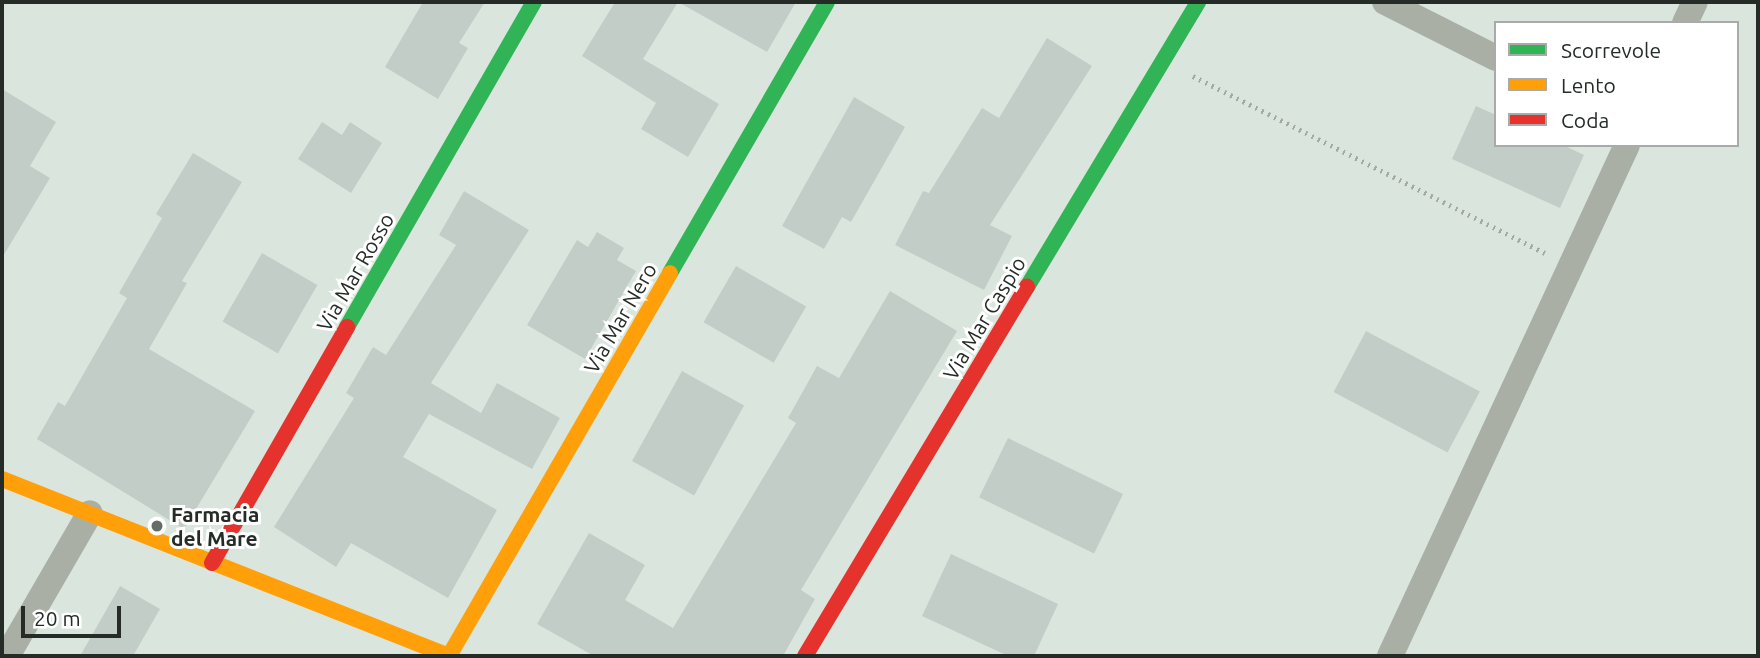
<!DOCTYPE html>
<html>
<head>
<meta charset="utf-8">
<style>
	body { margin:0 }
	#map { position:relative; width:1760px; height:658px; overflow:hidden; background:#dae6dd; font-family:Ubuntu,sans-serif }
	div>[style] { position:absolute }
	.building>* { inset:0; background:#c3cdc8; transform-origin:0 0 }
	.path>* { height:4.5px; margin-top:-2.25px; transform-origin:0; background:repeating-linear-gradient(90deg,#a4aaa2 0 2px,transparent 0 7px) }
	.street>* { height:26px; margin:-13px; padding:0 13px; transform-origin:13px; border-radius:13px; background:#a9afa5 }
	.fast>* { height:16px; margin:-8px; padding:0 8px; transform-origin:8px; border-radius:8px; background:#30b455 }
	.slow>* { height:16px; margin:-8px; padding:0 8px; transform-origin:8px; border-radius:8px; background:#ff9f0a }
	.jam>* { height:16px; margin:-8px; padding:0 8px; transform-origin:8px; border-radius:8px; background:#e5322d }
	.dots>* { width:19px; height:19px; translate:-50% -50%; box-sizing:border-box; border:4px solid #fff; border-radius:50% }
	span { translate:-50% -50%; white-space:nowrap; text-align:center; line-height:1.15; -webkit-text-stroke:6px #fff; paint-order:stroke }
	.street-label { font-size:21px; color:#252c27 }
	.poi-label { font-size:21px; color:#252c27; font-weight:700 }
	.left { translate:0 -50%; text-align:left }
	.frame { position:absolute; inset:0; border:4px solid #252c27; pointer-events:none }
	.legend { position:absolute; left:1494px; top:21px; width:245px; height:126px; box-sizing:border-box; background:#fff; border:2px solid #a8aba9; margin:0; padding:9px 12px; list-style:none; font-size:21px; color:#252c27 }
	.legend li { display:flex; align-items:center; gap:14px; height:35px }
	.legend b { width:35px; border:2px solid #a8aba9 }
	.scale { position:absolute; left:21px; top:606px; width:100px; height:32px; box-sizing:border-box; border:4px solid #252c27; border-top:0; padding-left:9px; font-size:21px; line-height:24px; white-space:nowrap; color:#252c27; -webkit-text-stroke:5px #fff; paint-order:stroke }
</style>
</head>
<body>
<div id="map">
	<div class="building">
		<div style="clip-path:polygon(423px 2px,485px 2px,459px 43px,468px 48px,438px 99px,385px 67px)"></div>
		<div style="clip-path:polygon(615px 2px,796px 2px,767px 52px,678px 2px,643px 59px,719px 104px,688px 157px,641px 129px,656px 103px,582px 56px)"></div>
		<div style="clip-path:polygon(1047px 38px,1092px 66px,990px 225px,1012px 236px,984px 290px,895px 245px,923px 191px,929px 193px,982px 108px,999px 118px)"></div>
		<div style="clip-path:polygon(2px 89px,56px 122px,30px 166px,50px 178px,2px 258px)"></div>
		<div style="clip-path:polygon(854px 97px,905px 127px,851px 222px,842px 217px,824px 249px,782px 226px)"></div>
		<div style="clip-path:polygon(1476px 106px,1496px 115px,1496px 145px,1563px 145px,1584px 155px,1560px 208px,1452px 159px)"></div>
		<div style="clip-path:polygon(322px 122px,342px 135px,350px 122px,382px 143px,351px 193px,298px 159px)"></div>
		<div style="clip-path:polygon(193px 153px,242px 182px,182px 281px,187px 283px,149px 349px,255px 411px,184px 529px,37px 439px,58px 402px,65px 406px,127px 298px,119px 293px,162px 218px,156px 214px)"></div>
		<div style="clip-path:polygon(464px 191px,529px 230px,431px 383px,481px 413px,497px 383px,560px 418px,532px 469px,429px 414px,403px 457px,497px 510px,448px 598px,351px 543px,336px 567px,274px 527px,354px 398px,346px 393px,373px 347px,386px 355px,456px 245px,439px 235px)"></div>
		<div style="clip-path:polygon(597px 232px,624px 248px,617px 260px,636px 271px,585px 359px,527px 325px,577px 240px,588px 247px)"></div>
		<div style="left:262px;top:253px;width:64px;height:79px;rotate:30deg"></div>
		<div style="left:736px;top:266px;width:81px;height:65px;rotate:30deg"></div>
		<div style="clip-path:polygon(890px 291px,957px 331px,801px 590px,815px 599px,783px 656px,594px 656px,537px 624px,589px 533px,645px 565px,625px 600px,673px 628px,796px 423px,788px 418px,817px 366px,839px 378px)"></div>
		<div style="left:1366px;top:331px;width:129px;height:69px;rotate:28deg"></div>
		<div style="left:682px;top:371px;width:71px;height:103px;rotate:29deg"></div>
		<div style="left:1008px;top:438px;width:128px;height:66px;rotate:26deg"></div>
		<div style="clip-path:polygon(951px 554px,1058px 604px,1034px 656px,1008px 656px,922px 616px)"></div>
		<div style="clip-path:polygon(120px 586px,160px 609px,133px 656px,80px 656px)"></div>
	</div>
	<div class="path">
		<div style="left:1193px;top:76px;width:394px;rotate:26.7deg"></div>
	</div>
	<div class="street">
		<div style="left:1385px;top:2px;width:124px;rotate:26.8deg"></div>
		<div style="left:1685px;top:23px;width:23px;rotate:-65deg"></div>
		<div style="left:7px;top:656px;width:165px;rotate:-59.9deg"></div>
		<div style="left:1390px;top:656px;width:563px;rotate:-65.12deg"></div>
	</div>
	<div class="fast">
		<div style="left:670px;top:273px;width:313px;rotate:-59.9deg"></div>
		<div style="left:1027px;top:287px;width:332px;rotate:-59deg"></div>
		<div style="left:347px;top:327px;width:375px;rotate:-60.1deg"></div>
	</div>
	<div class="slow">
		<div style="left:2px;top:479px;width:480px;rotate:21.6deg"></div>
		<div style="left:449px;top:656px;width:442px;rotate:-60deg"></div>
	</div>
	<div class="jam">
		<div style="left:212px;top:563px;width:272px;rotate:-60.2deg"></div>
		<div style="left:805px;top:656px;width:431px;rotate:-59deg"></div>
	</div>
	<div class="dots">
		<div style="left:157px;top:526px;background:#646d67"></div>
	</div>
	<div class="street-label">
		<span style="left:355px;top:272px;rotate:-60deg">Via Mar Rosso</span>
		<span style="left:620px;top:318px;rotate:-60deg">Via Mar Nero</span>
		<span style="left:984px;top:318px;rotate:-59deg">Via Mar Caspio</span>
	</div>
	<div class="poi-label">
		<span class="left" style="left:171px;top:526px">Farmacia<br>del Mare</span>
	</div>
	<div class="frame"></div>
	<ul class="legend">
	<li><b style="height:9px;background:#30b455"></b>Scorrevole</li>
	<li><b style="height:9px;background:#ff9f0a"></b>Lento</li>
	<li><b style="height:9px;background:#e5322d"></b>Coda</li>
	</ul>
	<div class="scale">20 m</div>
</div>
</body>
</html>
